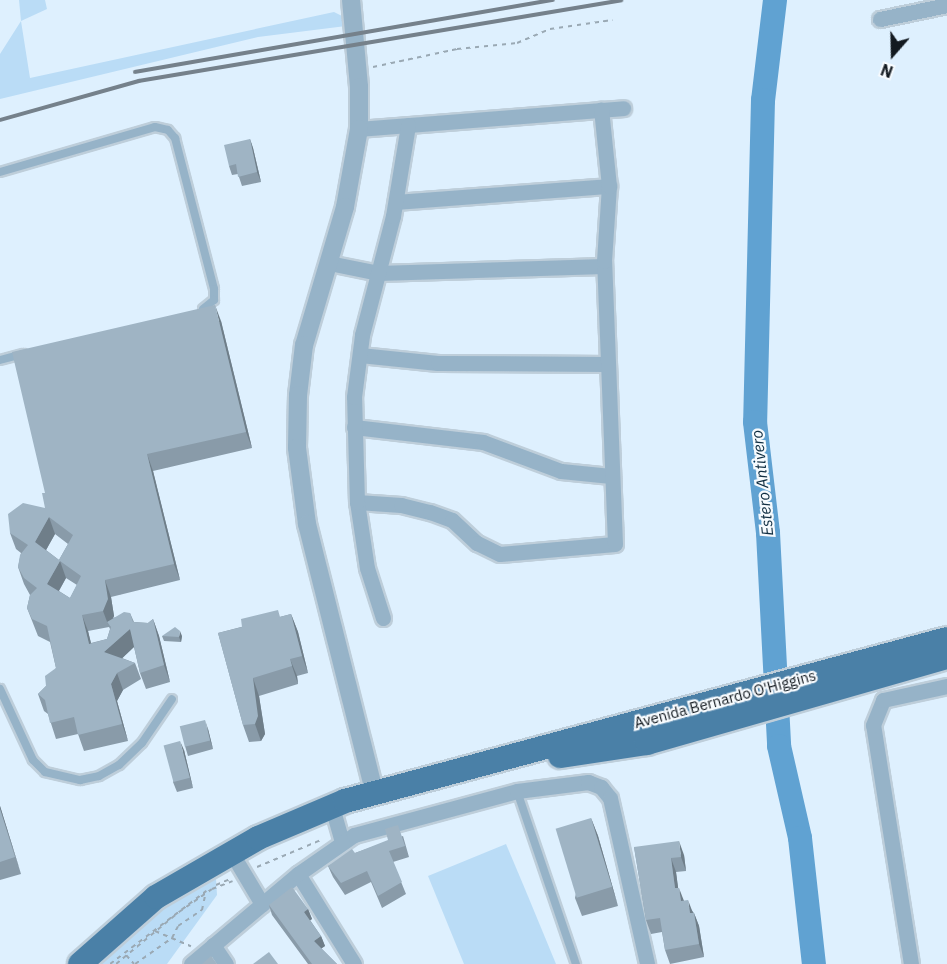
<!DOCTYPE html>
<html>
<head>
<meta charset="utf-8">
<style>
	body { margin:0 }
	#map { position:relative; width:947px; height:964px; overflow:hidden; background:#def0fe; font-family:"IBM Plex Sans",sans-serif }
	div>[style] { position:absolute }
	.green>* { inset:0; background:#badcf6 }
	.river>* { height:24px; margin:-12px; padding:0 12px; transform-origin:12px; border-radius:12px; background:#60a2d2 }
	.path>* { height:2px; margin-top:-1px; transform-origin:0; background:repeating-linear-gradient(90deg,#9aa9b4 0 4.5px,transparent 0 9px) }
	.roads { filter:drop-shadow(2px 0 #beceda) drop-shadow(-2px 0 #beceda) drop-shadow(0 2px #beceda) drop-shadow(0 -2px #beceda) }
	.service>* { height:8px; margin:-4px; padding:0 4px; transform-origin:4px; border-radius:4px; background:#96b3c8 }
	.minor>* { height:15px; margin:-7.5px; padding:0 7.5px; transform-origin:7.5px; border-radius:7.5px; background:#96b3c8 }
	.tertiary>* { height:18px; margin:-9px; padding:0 9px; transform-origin:9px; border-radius:9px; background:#96b3c8 }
	.primary>* { height:24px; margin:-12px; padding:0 12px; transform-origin:12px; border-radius:12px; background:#4a80a7 }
	.rail>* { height:4px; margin:-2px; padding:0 2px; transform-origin:2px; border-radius:2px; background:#75818b }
	.wall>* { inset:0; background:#899ba9 }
	.shaded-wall>* { inset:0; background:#6f7e89 }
	.building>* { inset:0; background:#9fb4c4; transform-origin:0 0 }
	span { translate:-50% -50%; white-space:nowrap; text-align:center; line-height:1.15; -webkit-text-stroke:4.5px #f7fbfe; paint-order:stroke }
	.street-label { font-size:15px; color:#131a20 }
	.water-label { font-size:16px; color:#102e42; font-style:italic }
	.north { position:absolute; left:863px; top:24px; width:60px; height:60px; -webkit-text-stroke:4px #f7fbfe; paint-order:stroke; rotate:200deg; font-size:16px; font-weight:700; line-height:24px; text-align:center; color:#131a20 }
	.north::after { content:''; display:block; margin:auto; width:21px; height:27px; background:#131a20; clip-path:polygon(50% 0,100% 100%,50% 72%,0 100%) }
</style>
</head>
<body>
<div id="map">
	<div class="green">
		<div style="clip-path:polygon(19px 0,45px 0,47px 9px,21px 21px,30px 78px,334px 12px,342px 16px,346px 26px,258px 37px,0 99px,0 54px,21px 21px)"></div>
		<div style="clip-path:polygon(506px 844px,525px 889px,556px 964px,464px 964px,428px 876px)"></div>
		<div style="clip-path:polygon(210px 877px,216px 879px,217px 895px,167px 964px,91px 964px,173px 898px)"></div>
	</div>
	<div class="river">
		<div style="left:775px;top:0;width:101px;rotate:96.8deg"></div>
		<div style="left:763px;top:100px;width:322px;rotate:91.4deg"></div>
		<div style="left:755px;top:422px;width:112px;rotate:83.3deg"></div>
		<div style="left:768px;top:533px;width:213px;rotate:87deg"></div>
		<div style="left:779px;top:746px;width:94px;rotate:77.1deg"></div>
		<div style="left:800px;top:838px;width:127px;rotate:83.7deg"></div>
	</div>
	<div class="path">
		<div style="left:373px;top:67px;width:86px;rotate:-12.1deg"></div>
		<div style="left:457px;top:49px;width:60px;rotate:-5.7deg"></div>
		<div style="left:517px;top:43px;width:36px;rotate:-23deg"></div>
		<div style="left:550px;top:29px;width:63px;rotate:-8.3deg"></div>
		<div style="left:257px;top:867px;width:69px;rotate:-22.9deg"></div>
		<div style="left:216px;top:885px;width:15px;rotate:-23deg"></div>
		<div style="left:155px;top:931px;width:39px;rotate:23deg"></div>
		<div style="left:126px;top:955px;width:12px;rotate:48deg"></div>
		<div style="left:110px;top:964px;width:121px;rotate:-37.2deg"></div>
		<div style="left:116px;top:964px;width:82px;rotate:-39.5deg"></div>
		<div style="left:179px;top:912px;width:40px;rotate:-34.9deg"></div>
		<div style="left:212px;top:889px;width:22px;rotate:-21deg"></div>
		<div style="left:135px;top:964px;width:45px;rotate:-35.1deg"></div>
		<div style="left:172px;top:938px;width:13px;rotate:-63deg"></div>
		<div style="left:178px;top:926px;width:29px;rotate:-34deg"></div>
		<div style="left:202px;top:910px;width:14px;rotate:-78deg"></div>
	</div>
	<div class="roads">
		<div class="service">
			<div style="left:0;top:172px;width:161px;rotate:-16.2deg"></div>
			<div style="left:155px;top:127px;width:13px;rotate:13deg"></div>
			<div style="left:168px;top:130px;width:11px;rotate:49deg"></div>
			<div style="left:175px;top:138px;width:156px;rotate:75.5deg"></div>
			<div style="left:214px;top:289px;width:11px;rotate:90deg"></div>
			<div style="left:214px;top:300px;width:14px;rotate:141deg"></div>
			<div style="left:0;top:360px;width:24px;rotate:-15deg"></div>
			<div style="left:0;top:689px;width:78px;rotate:65.1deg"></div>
			<div style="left:33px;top:760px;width:17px;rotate:45deg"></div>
			<div style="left:45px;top:772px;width:36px;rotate:13deg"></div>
			<div style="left:80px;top:780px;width:19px;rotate:-12deg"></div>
			<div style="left:99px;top:776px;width:23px;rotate:-29deg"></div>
			<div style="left:119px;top:765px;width:32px;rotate:-44deg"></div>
			<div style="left:142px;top:743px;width:53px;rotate:-55.7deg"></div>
			<div style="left:517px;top:791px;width:183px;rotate:71.2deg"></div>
		</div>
		<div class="minor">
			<div style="left:880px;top:19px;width:68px;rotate:-11.8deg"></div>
			<div style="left:359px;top:129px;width:265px;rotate:-4.5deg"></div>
			<div style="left:396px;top:202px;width:214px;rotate:-4.3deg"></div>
			<div style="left:329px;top:263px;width:50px;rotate:11.5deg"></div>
			<div style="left:378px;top:273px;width:226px;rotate:-1.8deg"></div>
			<div style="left:360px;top:355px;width:78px;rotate:5.9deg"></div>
			<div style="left:438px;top:363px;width:169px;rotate:0.3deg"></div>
			<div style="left:354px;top:427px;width:130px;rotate:6.6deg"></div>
			<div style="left:483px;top:442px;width:83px;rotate:20.4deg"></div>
			<div style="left:561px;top:471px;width:50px;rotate:5.7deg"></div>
			<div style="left:357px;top:502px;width:44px;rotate:3.9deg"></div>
			<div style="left:401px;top:505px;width:30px;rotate:14deg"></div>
			<div style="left:430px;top:512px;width:23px;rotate:20deg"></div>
			<div style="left:452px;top:520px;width:34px;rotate:43deg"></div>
			<div style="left:477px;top:543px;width:25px;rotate:26deg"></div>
			<div style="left:500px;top:554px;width:115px;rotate:-5deg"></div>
			<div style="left:615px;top:544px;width:283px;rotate:-92.2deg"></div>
			<div style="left:604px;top:261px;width:75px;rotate:-86.2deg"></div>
			<div style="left:609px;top:186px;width:77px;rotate:-95.9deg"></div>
			<div style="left:383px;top:618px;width:52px;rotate:-107.7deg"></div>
			<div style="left:367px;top:568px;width:67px;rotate:-98.6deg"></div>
			<div style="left:357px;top:502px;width:105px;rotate:-91.6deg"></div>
			<div style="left:354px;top:397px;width:63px;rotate:-82.6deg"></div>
			<div style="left:362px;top:335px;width:123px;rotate:-75.4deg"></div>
			<div style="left:393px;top:216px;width:92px;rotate:-80.6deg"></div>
			<div style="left:332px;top:807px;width:35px;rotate:74deg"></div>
			<div style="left:231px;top:852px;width:61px;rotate:59.2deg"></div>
			<div style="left:298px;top:874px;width:106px;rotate:58.1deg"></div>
			<div style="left:213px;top:945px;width:23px;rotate:56deg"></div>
			<div style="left:191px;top:964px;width:140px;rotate:-40.1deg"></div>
			<div style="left:298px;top:874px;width:68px;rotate:-34.9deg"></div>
			<div style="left:354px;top:835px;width:169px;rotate:-15.1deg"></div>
			<div style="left:517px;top:791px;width:72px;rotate:-7.2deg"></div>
			<div style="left:588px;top:782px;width:14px;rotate:21deg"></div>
			<div style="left:601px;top:787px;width:14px;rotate:51deg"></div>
			<div style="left:610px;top:798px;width:170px;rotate:77.4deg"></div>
			<div style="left:911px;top:964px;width:242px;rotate:-99deg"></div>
			<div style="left:873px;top:725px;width:27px;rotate:-68deg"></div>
			<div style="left:883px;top:700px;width:66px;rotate:-12.3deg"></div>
		</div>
		<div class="tertiary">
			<div style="left:351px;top:0;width:87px;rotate:84.7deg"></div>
			<div style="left:359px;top:87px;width:42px;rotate:90deg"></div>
			<div style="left:359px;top:129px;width:79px;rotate:100.2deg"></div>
			<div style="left:345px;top:207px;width:144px;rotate:106.5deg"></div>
			<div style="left:304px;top:345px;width:50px;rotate:96.8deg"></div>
			<div style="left:298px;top:395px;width:53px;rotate:91.1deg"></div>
			<div style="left:297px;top:448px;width:77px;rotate:82.5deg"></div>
			<div style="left:307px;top:524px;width:274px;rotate:75.9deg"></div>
		</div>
		<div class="primary">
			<div style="left:560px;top:756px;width:88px;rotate:-8.5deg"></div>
			<div style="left:647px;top:743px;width:312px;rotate:-16deg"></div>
			<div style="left:80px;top:964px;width:101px;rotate:-41.4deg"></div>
			<div style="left:156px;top:897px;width:118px;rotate:-30deg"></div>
			<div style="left:258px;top:838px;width:95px;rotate:-23deg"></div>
			<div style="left:345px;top:801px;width:623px;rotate:-15.06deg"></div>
		</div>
	</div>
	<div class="rail">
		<div style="left:135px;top:72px;width:424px;rotate:-9.8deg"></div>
		<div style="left:0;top:120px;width:144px;rotate:-15.7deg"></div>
		<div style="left:139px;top:81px;width:489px;rotate:-9.5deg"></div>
	</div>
	<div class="wall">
		<div style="clip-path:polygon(250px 139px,253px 148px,261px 182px,242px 186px,238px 174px,232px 175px,229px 166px)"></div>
		<div style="clip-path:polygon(evenodd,221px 321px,252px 448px,153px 471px,180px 580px,111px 597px,114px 616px,113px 618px,130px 613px,134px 622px,148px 623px,153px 619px,159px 636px,170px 682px,146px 689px,140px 673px,134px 647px,122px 658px,135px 663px,141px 679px,123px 690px,117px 701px,128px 741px,84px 751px,78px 734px,56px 739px,48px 714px,44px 711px,38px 694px,46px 686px,56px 668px,50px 642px,38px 636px,27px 608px,30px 595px,24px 584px,18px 567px,21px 553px,16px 549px,10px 533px,45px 508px,45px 493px,221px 321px,55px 534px,68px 544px,59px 560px,46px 550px,55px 534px,221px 321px,66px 578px,77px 585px,70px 598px,59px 591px,66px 578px,221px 321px,109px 627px,110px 629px,107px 639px,91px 643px,88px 631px,109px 627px)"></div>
		<div style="clip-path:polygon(291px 614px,298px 632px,308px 673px,297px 676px,298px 684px,259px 696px,265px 734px,261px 741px,249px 742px,243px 725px,218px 633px)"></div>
		<div style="clip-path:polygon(162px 636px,182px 636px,181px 642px,164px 641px)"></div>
		<div style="clip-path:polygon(208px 729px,213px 749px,188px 756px,185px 746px)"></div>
		<div style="clip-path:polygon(184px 750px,193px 788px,177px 792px,173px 782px)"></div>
		<div style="clip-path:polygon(0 806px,21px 874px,0 880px)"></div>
		<div style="clip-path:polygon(591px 818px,598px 836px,618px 906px,582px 916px,575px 898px)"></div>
		<div style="clip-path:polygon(403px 836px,409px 857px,393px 862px,406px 894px,382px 908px,371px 882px,345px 895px,333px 877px,328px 866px,355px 853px)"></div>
		<div style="clip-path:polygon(634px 847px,684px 855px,686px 871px,676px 872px,678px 888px,683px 900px,694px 913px,699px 926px,704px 957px,670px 964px,665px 950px,662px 932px,651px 934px,646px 920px)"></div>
		<div style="clip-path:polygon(269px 905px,308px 909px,312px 919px,310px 920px,321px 936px,325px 946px,321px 948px,337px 964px,308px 964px,272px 915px)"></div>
	</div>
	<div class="shaded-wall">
		<div style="clip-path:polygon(250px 139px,253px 148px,261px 182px,257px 172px)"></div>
		<div style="clip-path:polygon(215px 305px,221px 321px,252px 448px,246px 432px)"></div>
		<div style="clip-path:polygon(147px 454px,153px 471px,180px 580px,174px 564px)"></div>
		<div style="clip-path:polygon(49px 517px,55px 534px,41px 559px,35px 542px)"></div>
		<div style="clip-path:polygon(60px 561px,66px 578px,53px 601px,47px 584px)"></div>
		<div style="clip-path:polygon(105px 580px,111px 597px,114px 616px,110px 625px,107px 622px,109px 627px,103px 611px)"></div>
		<div style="clip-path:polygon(291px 614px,298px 632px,308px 673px,302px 656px)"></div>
		<div style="clip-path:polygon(82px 615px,88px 631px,95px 660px,89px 644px)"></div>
		<div style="clip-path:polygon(153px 619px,159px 636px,170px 682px,164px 665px)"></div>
		<div style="clip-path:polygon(130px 629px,136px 645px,111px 669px,104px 652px)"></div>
		<div style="clip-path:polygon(180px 631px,182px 636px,181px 642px,179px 637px)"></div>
		<div style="clip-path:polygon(290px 659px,297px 676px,298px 684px,292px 666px)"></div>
		<div style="clip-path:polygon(117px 673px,123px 690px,117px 701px,128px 741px,122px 724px,111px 684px)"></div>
		<div style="clip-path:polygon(253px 678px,259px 696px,265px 734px,261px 741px,255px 724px)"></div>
		<div style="clip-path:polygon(205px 720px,208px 729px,213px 749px,210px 740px)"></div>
		<div style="clip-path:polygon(180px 741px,184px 750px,193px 788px,190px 778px)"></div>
		<div style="clip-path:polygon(0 806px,21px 874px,0 809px)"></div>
		<div style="clip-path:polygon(591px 818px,598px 836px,618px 906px,612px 887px)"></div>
		<div style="clip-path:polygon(679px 841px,684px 855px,686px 871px,681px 857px)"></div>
		<div style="clip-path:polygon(671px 858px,676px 872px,680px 902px,675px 888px)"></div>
		<div style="clip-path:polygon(679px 888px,684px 901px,681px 901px)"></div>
		<div style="clip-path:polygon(688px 900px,693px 913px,690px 913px)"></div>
		<div style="clip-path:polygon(308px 909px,312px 919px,308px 922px,304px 912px)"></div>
		<div style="clip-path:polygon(694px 913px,699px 926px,704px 957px,699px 944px)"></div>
		<div style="clip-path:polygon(321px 936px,325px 946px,318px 951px,314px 941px)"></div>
	</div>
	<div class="building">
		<div style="clip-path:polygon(250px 139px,257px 172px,238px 177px,236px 164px,229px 166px,224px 145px)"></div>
		<div style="clip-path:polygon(evenodd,215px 305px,246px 432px,147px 454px,174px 564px,105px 580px,108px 599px,103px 611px,82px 615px,89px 644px,107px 639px,111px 627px,107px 622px,124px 612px,130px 613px,133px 622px,148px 623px,153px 619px,164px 665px,140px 673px,130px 629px,104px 652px,135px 663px,117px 673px,111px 684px,122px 724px,78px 735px,74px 717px,50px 723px,45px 700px,38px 694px,46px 686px,45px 676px,56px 668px,47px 626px,32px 619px,27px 608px,30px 595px,37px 588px,24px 578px,18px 567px,20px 555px,28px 545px,10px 533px,8px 514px,23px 503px,45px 508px,42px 493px,45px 493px,12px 352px,215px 305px,49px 517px,73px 535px,59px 560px,35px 542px,49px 517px,215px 305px,60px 561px,81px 576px,70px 598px,47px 584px,60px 561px)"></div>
		<div style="clip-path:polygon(278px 610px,280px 617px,291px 614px,302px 656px,290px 659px,292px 666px,253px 678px,258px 716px,255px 724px,243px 725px,218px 633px,242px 627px,241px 619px)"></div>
		<div style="clip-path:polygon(175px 627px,180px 631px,179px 637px,162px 636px)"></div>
		<div style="left:205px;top:720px;width:21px;height:26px;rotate:76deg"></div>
		<div style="left:180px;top:741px;width:38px;height:17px;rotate:75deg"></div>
		<div style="clip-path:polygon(0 809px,15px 857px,0 862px)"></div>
		<div style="left:591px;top:818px;width:72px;height:37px;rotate:73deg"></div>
		<div style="clip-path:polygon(398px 825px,405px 846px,389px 851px,402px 882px,378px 896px,367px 871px,341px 883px,328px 866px,352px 849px,355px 853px,388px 840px,385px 829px)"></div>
		<div style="clip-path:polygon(679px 841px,681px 857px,671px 858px,675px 888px,679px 888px,681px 901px,688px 900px,690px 913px,694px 913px,699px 944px,665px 950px,660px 918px,646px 920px,634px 847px)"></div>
		<div style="clip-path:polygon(292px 887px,308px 909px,304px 912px,321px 936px,314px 941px,337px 964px,312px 964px,269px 905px)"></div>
		<div style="clip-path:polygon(269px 952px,278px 964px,253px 964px)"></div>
		<div style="clip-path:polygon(211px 956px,217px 964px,202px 964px)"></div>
	</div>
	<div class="street-label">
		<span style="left:725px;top:699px;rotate:-15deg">Avenida Bernardo O'Higgins</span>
	</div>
	<div class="water-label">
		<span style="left:762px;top:483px;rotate:-96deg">Estero Antivero</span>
	</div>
	<div class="north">N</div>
</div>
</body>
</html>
